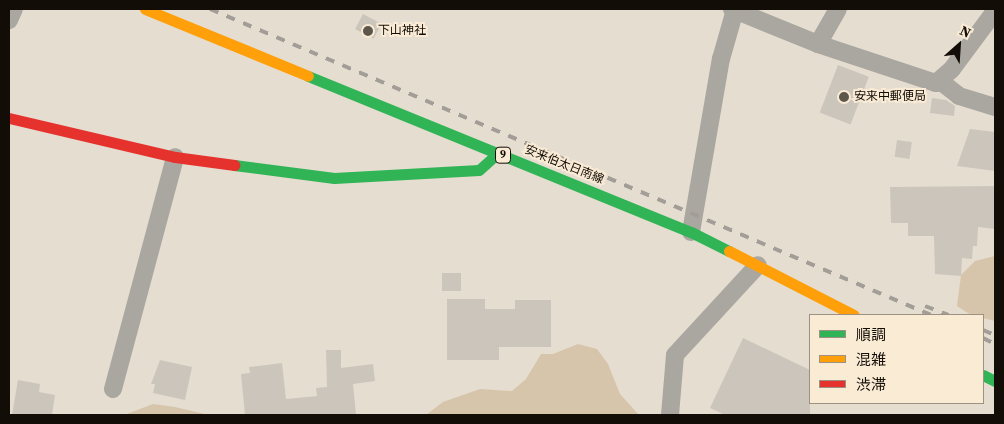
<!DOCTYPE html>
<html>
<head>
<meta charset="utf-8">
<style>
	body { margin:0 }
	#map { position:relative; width:1004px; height:424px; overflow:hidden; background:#e5ddd0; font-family:"Source Serif 4","Noto Sans JP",serif }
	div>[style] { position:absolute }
	.green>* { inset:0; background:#d7c5ab }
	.building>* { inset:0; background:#ccc5bc; transform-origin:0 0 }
	.street>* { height:18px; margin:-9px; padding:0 9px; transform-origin:9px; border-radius:9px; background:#aaa6a0 }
	.fast>* { height:11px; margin:-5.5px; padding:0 5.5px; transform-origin:5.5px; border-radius:5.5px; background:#30b455 }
	.slow>* { height:11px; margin:-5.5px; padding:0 5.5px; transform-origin:5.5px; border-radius:5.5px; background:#ff9f0a }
	.jam>* { height:11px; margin:-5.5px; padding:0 5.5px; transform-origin:5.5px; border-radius:5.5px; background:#e5322d }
	.rail>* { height:4px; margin-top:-2px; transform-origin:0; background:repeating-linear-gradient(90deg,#a29d96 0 9px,transparent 0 18px) }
	.dots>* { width:14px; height:14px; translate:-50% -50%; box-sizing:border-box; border:2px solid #faebd5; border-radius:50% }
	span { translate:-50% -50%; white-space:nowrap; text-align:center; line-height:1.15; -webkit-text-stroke:4px #faebd5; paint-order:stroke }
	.shield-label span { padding:1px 4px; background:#faebd5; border:1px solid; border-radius:4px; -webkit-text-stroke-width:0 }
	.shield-label { font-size:11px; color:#120d06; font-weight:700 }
	.poi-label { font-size:12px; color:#120d06 }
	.left { translate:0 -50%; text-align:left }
	.street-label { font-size:12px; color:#120d06 }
	.frame { position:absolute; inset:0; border:10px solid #120d06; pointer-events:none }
	.legend { position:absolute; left:809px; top:314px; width:175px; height:90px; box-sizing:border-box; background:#faebd5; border:1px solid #9d9282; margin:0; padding:6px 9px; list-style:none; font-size:15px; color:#120d06 }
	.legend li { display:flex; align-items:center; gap:10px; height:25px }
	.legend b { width:25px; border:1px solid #9d9282 }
	.north { position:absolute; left:934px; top:20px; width:50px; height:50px; -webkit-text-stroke:4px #faebd5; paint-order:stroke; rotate:26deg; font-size:14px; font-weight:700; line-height:20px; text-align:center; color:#120d06 }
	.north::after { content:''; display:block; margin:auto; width:18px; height:22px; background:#120d06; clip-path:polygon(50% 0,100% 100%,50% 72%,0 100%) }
</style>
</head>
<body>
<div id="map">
	<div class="green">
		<div style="clip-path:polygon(995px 256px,995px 321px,971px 315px,957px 306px,961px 275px,975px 261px)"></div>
		<div style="clip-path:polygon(578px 344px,597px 349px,608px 364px,620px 394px,639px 415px,426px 415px,443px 402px,480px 389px,512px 391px,526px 379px,541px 354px,553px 354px)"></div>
		<div style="clip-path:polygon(153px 404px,175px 407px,209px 415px,124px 415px)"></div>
	</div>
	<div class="building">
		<div style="left:363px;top:14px;width:21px;height:17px;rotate:28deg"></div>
		<div style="left:838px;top:65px;width:33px;height:51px;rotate:21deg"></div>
		<div style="clip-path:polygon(932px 98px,946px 100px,955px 106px,954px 116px,930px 113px)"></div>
		<div style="clip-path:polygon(970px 129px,995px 132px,995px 171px,957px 166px)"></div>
		<div style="left:897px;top:140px;width:15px;height:17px;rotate:8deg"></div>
		<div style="clip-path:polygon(995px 186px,995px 229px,978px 227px,977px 246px,973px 246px,972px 259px,962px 258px,961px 276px,935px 274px,934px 236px,908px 236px,908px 223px,891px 223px,890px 187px)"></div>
		<div style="left:442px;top:273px;width:19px;height:18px"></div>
		<div style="clip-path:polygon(447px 299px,485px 299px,485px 309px,515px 309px,515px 300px,551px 300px,551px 347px,499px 347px,499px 360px,447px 360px)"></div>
		<div style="clip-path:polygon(743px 338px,810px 370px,810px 415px,725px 415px,710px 408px)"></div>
		<div style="clip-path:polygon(326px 350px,341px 350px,341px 368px,373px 364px,375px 381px,353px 384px,356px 415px,245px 415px,241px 374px,250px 373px,249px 367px,282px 363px,286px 399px,317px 396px,316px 388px,327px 387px)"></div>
		<div style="clip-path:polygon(160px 360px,192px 367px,185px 400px,153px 393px,155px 384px,151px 384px)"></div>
		<div style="clip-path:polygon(18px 380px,40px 384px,39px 392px,55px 395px,52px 415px,12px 415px)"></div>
	</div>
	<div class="street">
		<div style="left:732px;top:9px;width:93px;rotate:22.1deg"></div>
		<div style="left:818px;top:44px;width:124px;rotate:18.3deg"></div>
		<div style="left:936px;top:83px;width:21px;rotate:-41deg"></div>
		<div style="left:952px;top:69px;width:72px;rotate:-53.4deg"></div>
		<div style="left:9px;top:20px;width:12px;rotate:-66deg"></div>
		<div style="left:818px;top:44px;width:40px;rotate:-60.3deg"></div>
		<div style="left:940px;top:81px;width:24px;rotate:38deg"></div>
		<div style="left:959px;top:96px;width:38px;rotate:17deg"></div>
		<div style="left:691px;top:232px;width:176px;rotate:-80.2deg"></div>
		<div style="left:721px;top:59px;width:51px;rotate:-74.1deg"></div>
		<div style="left:113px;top:389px;width:240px;rotate:-75deg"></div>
		<div style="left:670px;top:415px;width:60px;rotate:-85.2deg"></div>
		<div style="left:675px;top:355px;width:122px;rotate:-47.3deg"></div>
	</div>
	<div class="fast">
		<div style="left:308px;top:76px;width:414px;rotate:22.2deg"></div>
		<div style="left:691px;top:232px;width:42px;rotate:26.6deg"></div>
		<div style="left:234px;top:165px;width:101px;rotate:7.4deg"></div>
		<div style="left:334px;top:178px;width:145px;rotate:-3.2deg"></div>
		<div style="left:479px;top:170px;width:25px;rotate:-42deg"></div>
		<div style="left:983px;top:375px;width:13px;rotate:27deg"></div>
	</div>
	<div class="slow">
		<div style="left:145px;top:9px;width:176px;rotate:22.3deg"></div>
		<div style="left:729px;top:251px;width:140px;rotate:27.1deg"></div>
	</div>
	<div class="jam">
		<div style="left:9px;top:118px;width:171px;rotate:13.2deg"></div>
		<div style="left:175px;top:157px;width:60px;rotate:7.7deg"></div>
	</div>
	<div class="rail">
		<div style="left:210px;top:9px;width:783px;rotate:23deg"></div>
		<div style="left:925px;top:306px;width:25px;rotate:21deg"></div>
		<div style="left:983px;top:330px;width:13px;rotate:23deg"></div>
		<div style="left:983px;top:338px;width:13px;rotate:27deg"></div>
	</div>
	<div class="dots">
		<div style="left:368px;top:31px;background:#5c564d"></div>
		<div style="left:844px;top:97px;background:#5c564d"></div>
	</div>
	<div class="shield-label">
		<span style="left:503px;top:155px">9</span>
	</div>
	<div class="poi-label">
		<span class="left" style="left:378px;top:31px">下山神社</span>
		<span class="left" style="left:854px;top:97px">安来中郵便局</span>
	</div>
	<div class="street-label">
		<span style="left:564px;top:165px;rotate:22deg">安来伯太日南線</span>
	</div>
	<div class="frame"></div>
	<ul class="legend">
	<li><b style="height:6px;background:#30b455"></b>順調</li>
	<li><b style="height:6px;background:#ff9f0a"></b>混雑</li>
	<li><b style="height:6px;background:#e5322d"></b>渋滞</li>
	</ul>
	<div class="north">N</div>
</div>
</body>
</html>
